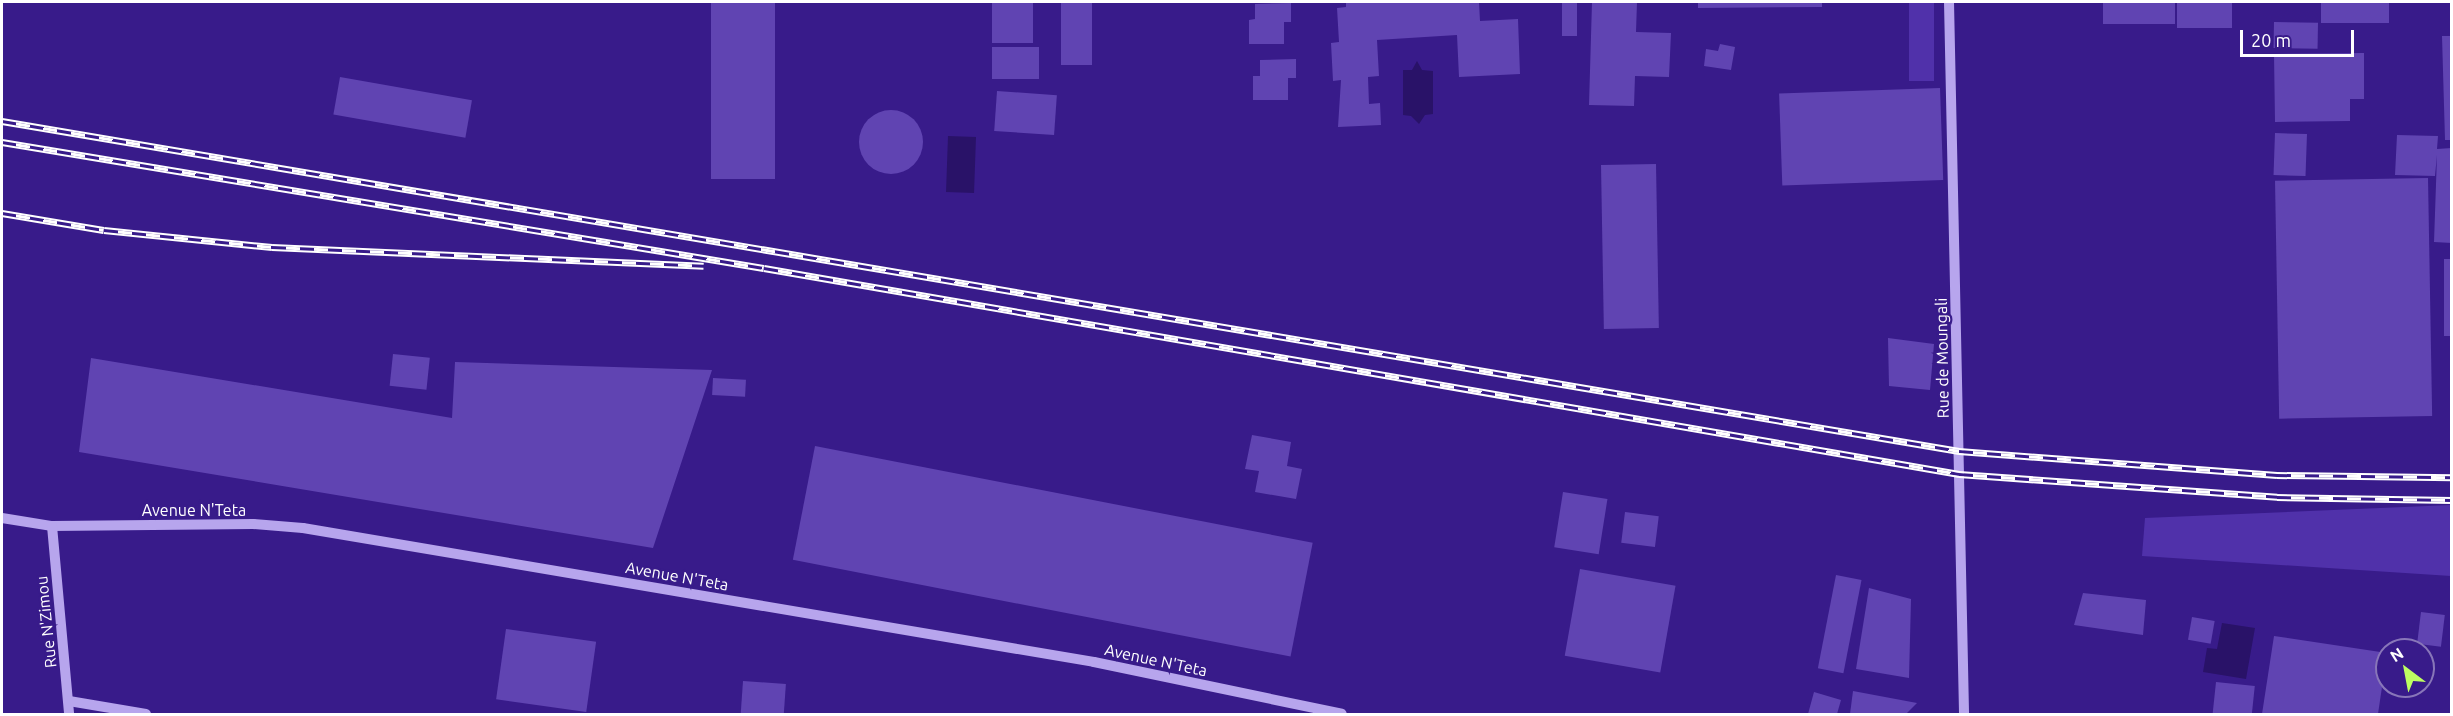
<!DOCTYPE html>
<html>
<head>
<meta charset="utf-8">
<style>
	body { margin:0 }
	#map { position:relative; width:2453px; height:716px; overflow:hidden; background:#381b8a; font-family:Ubuntu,sans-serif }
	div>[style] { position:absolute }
	.green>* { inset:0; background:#5031aa; transform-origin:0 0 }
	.water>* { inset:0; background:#291268; transform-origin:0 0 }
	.building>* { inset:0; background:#6044b2; transform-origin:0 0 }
	.round { border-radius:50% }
	.minor>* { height:10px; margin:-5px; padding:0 5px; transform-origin:5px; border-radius:5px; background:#b7a5ed }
	.rail>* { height:7px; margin-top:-3.5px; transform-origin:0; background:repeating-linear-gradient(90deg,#381b8a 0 14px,#fff 0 28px); box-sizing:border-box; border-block:2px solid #fff }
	span { translate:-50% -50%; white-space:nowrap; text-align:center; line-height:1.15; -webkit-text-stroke:4.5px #381b8a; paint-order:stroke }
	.street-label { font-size:16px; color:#fff }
	.frame { position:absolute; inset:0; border:3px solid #fff; pointer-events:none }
	.north { position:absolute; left:2375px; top:638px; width:60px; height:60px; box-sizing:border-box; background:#381b8a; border:2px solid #8876b9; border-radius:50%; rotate:328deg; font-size:16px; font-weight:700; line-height:24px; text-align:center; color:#fff }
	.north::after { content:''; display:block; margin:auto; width:21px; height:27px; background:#bdfe61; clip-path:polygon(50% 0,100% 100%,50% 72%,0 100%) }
	.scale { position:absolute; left:2240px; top:30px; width:114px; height:27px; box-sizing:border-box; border:3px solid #fff; border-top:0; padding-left:8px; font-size:18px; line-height:21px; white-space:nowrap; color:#fff; -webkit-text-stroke:4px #381b8a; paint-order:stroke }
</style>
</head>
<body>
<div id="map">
	<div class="green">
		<div style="left:1909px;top:2px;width:25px;height:79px"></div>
		<div style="clip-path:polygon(2451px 505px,2451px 576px,2142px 556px,2145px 518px)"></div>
	</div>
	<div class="water">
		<div style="clip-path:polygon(1417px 61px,1422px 70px,1433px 71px,1433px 114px,1425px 115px,1419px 124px,1411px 116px,1403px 115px,1403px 70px,1412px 70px)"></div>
		<div style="left:948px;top:136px;width:28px;height:56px;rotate:2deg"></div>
		<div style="clip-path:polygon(2222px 623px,2255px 628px,2246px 679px,2203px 672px,2207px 648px,2217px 649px)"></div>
	</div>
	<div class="building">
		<div style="left:711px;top:2px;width:64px;height:177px"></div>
		<div style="left:992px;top:2px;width:41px;height:41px"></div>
		<div style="left:1061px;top:2px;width:31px;height:63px"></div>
		<div style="clip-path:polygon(1346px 2px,1479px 2px,1480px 21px,1518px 19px,1520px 74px,1459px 77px,1457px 35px,1377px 40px,1379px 76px,1368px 77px,1369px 104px,1380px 103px,1381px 125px,1338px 127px,1341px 80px,1333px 81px,1331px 43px,1339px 42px,1337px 8px,1346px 7px)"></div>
		<div style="left:1562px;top:2px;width:15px;height:34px"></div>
		<div style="clip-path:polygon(1592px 2px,1637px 2px,1636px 32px,1671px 33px,1669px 77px,1635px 76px,1634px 106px,1589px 105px)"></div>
		<div style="clip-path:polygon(1698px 2px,1822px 2px,1822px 7px,1698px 8px)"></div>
		<div style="left:2103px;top:2px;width:72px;height:22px"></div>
		<div style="left:2177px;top:2px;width:55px;height:26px"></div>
		<div style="left:2321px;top:2px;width:68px;height:21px"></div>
		<div style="clip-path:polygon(1291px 3px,1291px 22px,1284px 22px,1284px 44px,1249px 44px,1249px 20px,1255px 19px,1255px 4px)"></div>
		<div style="left:2274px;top:22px;width:44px;height:26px;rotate:1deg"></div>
		<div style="clip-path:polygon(2442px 36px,2452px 36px,2452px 140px,2445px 140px)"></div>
		<div style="clip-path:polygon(1720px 44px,1735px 47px,1731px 70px,1704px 66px,1706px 49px,1718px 51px)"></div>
		<div style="left:992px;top:47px;width:47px;height:32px"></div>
		<div style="clip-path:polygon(2364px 53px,2364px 99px,2350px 99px,2350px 121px,2275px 122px,2274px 54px)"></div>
		<div style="clip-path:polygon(1296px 59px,1296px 78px,1288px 78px,1288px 100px,1253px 100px,1253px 76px,1260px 76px,1260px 60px)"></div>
		<div style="left:340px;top:77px;width:134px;height:38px;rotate:10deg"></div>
		<div style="left:1940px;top:88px;width:92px;height:161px;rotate:88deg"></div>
		<div style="left:997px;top:91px;width:60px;height:40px;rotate:4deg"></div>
		<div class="round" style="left:859px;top:110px;width:64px;height:64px"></div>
		<div style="left:2275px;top:133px;width:32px;height:42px;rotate:2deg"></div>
		<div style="clip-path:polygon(2397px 135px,2438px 136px,2437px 149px,2452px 148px,2452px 243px,2434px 242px,2437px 155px,2435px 176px,2395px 175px)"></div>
		<div style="left:1656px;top:164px;width:164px;height:55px;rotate:89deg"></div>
		<div style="left:2428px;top:178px;width:238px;height:153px;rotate:89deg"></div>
		<div style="left:2444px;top:259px;width:8px;height:77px"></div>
		<div style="clip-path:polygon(1888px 338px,1934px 344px,1930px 390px,1889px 386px)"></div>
		<div style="left:393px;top:354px;width:37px;height:32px;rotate:6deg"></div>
		<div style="clip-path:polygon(91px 358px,452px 418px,455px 362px,712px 370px,653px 548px,79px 452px)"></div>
		<div style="left:713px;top:378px;width:33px;height:17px;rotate:3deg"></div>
		<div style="clip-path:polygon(1252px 435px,1291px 442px,1287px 466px,1302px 469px,1296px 499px,1255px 492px,1259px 471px,1245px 469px)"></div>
		<div style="left:815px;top:446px;width:507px;height:116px;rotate:11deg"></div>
		<div style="left:1563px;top:492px;width:45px;height:56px;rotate:9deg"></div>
		<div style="left:1625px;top:512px;width:34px;height:31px;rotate:7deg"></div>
		<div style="left:1580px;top:569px;width:97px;height:88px;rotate:10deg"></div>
		<div style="left:1836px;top:575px;width:26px;height:95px;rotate:11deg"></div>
		<div style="clip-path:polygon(1869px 588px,1911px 599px,1909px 678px,1856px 669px)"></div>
		<div style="clip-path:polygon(2083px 593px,2146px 600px,2143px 635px,2074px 625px)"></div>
		<div style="left:2421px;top:612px;width:24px;height:32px;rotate:7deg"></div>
		<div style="left:2192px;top:617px;width:23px;height:23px;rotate:10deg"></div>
		<div style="left:506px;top:629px;width:91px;height:71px;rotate:8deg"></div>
		<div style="clip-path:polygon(2274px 636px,2387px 653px,2378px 714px,2262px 714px)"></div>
		<div style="left:743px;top:681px;width:43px;height:33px;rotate:4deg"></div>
		<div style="left:2216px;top:682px;width:39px;height:32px;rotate:6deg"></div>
		<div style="clip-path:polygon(1853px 691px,1917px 703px,1906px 714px,1850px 714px)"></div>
		<div style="clip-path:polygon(1814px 692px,1841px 700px,1837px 714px,1808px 714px)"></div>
	</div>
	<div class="minor">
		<div style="left:1949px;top:2px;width:712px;rotate:88.79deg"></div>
		<div style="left:2px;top:518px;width:51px;rotate:9.1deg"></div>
		<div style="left:52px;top:526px;width:201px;rotate:-0.6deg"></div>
		<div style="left:253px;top:524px;width:50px;rotate:4.6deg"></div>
		<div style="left:303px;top:528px;width:802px;rotate:9.61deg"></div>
		<div style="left:1094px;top:662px;width:253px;rotate:11.8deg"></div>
		<div style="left:52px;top:526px;width:189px;rotate:84.8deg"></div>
		<div style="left:69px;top:701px;width:78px;rotate:9.6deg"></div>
	</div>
	<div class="rail">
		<div style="left:2px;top:121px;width:1985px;rotate:9.57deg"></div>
		<div style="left:1959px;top:451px;width:319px;rotate:4.3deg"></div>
		<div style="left:2277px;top:475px;width:175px;rotate:0.7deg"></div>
		<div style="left:2px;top:142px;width:772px;rotate:9.39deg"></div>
		<div style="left:764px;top:268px;width:1213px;rotate:9.78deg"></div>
		<div style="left:1959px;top:474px;width:319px;rotate:4.1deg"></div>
		<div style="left:2277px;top:497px;width:175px;rotate:1deg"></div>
		<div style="left:2px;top:213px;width:103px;rotate:9.5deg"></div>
		<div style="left:104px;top:230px;width:169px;rotate:5.8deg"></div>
		<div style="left:272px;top:247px;width:432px;rotate:2.5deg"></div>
	</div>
	<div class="street-label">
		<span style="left:1942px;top:358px;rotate:-91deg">Rue de Moungali</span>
		<span style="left:194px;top:510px">Avenue N'Teta</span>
		<span style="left:677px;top:576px;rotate:10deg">Avenue N'Teta</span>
		<span style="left:46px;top:622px;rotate:-96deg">Rue N'Zimou</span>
		<span style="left:1156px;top:660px;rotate:12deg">Avenue N'Teta</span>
	</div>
	<div class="frame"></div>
	<div class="north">N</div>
	<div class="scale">20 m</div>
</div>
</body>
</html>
